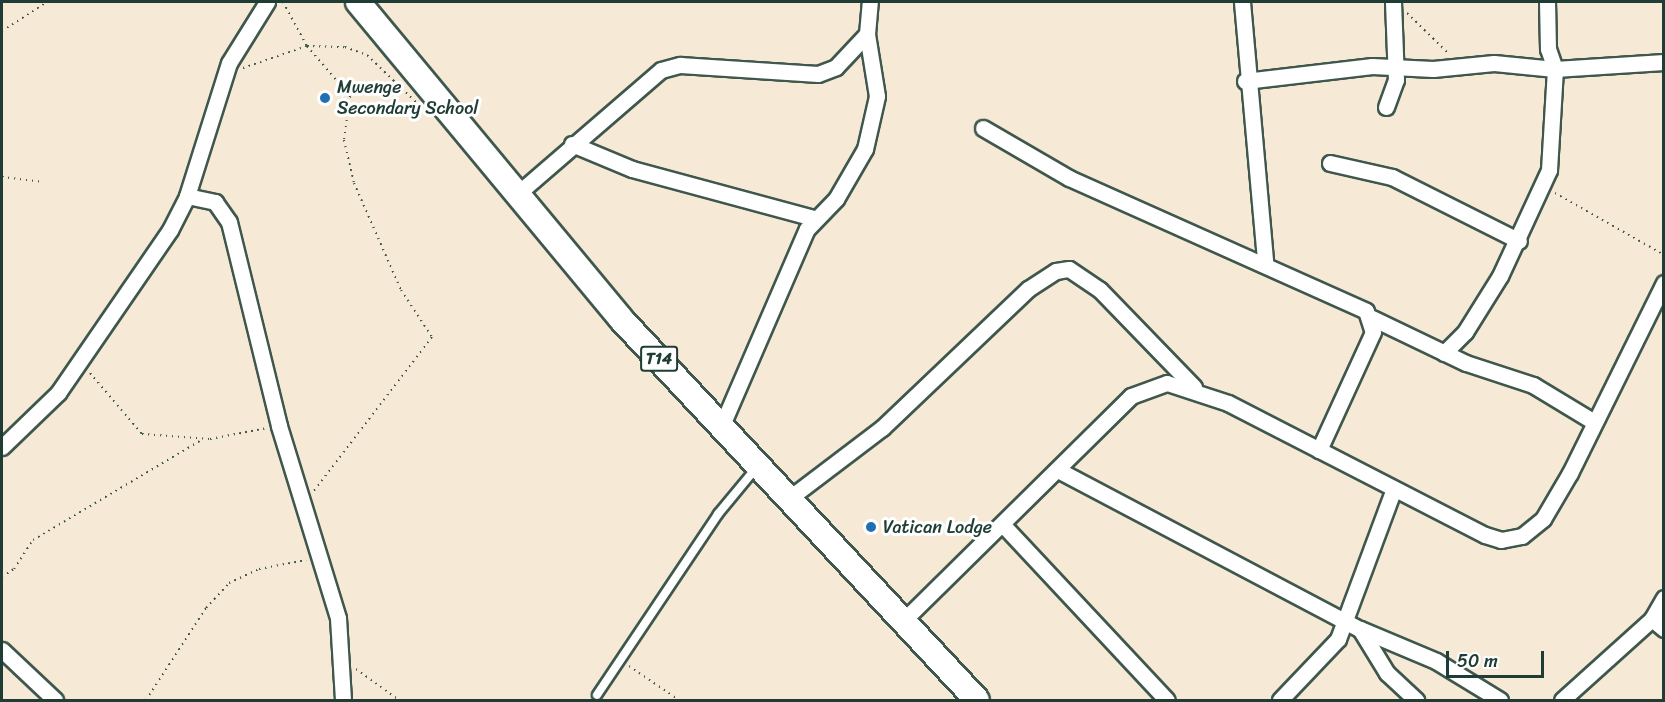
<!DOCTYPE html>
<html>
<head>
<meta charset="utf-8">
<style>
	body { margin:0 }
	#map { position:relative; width:1665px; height:702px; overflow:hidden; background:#f6ead7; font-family:Sriracha,sans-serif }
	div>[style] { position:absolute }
	.path>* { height:2px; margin-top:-1px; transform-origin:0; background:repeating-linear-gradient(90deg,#3f574c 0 1.5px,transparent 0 6px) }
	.roads { filter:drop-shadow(2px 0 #3f574c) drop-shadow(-2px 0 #3f574c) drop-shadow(0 2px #3f574c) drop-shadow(0 -2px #3f574c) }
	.service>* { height:8px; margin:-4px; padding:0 4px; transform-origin:4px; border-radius:4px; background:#fff }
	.minor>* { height:15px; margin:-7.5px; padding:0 7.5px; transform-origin:7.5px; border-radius:7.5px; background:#fff }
	.trunk>* { height:24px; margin:-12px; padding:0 12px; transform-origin:12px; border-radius:12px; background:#fff }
	.dots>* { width:16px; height:16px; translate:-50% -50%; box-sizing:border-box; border:3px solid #fff; border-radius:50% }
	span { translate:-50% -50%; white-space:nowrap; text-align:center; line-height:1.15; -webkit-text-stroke:6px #fff; paint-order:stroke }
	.shield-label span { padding:2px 4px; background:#fff; border:2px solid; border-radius:4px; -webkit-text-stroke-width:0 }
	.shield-label { font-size:16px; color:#1f3d34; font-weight:700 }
	.poi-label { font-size:18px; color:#1f3d34 }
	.left { translate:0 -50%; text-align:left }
	.frame { position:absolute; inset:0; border:3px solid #1f3d34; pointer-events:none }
	.scale { position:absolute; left:1446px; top:651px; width:98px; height:27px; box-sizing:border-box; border:3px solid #1f3d34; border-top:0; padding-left:8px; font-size:18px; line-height:21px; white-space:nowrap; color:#1f3d34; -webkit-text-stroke:4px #fff; paint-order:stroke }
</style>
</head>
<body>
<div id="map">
	<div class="path">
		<div style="left:283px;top:2px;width:50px;rotate:61.4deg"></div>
		<div style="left:307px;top:46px;width:66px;rotate:49.3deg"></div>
		<div style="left:350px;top:96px;width:44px;rotate:97.8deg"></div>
		<div style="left:344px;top:140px;width:44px;rotate:76.9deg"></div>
		<div style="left:354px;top:183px;width:117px;rotate:66.3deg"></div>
		<div style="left:401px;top:290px;width:56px;rotate:56.6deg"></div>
		<div style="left:432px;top:337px;width:195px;rotate:127.5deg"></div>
		<div style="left:1407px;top:13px;width:57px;rotate:44.3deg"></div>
		<div style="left:2px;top:31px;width:54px;rotate:-32.8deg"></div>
		<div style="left:243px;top:68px;width:68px;rotate:-19deg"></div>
		<div style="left:307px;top:46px;width:38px;rotate:2deg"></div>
		<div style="left:345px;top:47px;width:23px;rotate:20deg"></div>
		<div style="left:367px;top:55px;width:75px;rotate:43.9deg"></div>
		<div style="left:2px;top:177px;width:42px;rotate:6.8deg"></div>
		<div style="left:1555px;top:193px;width:125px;rotate:29.6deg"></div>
		<div style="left:90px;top:373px;width:80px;rotate:49.6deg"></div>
		<div style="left:142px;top:434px;width:68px;rotate:4.2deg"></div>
		<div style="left:210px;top:439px;width:58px;rotate:-10.9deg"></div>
		<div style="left:2px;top:577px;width:14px;rotate:-34deg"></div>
		<div style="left:14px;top:569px;width:35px;rotate:-57deg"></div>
		<div style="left:33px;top:540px;width:198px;rotate:-30.7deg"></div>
		<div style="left:629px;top:666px;width:60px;rotate:34.2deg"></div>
		<div style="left:356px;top:669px;width:53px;rotate:35.8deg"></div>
		<div style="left:146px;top:700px;width:110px;rotate:-56.9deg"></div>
		<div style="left:206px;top:608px;width:34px;rotate:-47deg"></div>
		<div style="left:229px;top:583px;width:33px;rotate:-25deg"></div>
		<div style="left:259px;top:569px;width:48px;rotate:-10.8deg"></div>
	</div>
	<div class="roads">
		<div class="service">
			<div style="left:597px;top:695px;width:218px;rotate:-56.2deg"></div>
			<div style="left:718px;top:514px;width:60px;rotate:-50.4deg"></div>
		</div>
		<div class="minor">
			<div style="left:1242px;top:2px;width:261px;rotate:84.9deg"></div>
			<div style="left:1245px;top:81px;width:128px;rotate:-6.7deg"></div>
			<div style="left:1372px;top:66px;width:61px;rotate:2.8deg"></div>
			<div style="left:1433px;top:69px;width:61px;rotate:-5.6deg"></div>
			<div style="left:1494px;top:63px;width:61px;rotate:5.6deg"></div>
			<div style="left:1555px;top:69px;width:109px;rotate:-3.7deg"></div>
			<div style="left:1386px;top:107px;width:29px;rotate:-70deg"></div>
			<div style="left:1396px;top:80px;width:78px;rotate:-92.2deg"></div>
			<div style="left:983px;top:128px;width:99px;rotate:30.2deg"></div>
			<div style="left:1069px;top:178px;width:325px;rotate:24.1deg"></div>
			<div style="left:1366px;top:311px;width:22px;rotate:72deg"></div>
			<div style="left:1373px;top:332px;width:130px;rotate:114.6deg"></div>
			<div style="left:572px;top:144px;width:65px;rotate:22.6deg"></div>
			<div style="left:632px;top:169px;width:188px;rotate:15.1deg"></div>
			<div style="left:1330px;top:163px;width:64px;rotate:12.7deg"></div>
			<div style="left:1392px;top:177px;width:142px;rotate:26.7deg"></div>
			<div style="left:187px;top:196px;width:29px;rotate:12deg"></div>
			<div style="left:215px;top:202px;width:24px;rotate:55deg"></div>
			<div style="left:229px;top:222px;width:210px;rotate:76.2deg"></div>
			<div style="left:279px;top:426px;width:201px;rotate:72.9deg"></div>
			<div style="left:338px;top:618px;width:82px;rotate:86.5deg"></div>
			<div style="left:515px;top:196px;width:193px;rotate:-40.8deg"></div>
			<div style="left:661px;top:70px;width:20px;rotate:-15deg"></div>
			<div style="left:680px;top:65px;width:138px;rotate:3.7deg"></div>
			<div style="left:818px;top:74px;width:19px;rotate:-21deg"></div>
			<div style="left:836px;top:67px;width:45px;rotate:-46.8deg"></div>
			<div style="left:1372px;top:318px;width:104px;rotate:25.6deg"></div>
			<div style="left:1466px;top:363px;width:71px;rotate:18.2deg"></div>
			<div style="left:1533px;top:385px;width:71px;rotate:31.2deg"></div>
			<div style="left:1444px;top:353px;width:30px;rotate:-45deg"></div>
			<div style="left:1465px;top:332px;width:66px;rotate:-58deg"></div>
			<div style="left:1500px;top:276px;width:117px;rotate:-65.2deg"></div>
			<div style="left:1549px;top:170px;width:101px;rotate:-86.6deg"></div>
			<div style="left:1555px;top:69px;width:21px;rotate:-109deg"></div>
			<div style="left:1548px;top:49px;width:47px;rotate:-91.2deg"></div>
			<div style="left:722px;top:425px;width:214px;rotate:-66.6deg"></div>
			<div style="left:807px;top:229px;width:42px;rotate:-46deg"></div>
			<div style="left:836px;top:199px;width:58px;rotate:-59.9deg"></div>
			<div style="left:865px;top:149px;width:54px;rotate:-77.2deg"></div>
			<div style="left:877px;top:96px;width:63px;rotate:-99.2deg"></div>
			<div style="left:867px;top:34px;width:32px;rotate:-85deg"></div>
			<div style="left:2px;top:447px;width:78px;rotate:-44deg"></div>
			<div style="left:58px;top:393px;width:198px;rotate:-55.5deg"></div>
			<div style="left:170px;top:230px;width:38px;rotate:-63deg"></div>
			<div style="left:187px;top:196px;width:139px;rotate:-72.5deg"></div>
			<div style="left:229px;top:63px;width:72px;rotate:-58.1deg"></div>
			<div style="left:1058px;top:470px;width:341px;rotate:27.8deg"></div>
			<div style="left:1360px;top:629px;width:82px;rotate:22.8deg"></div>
			<div style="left:1436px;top:661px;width:75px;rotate:31.4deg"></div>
			<div style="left:791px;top:497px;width:114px;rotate:-37.2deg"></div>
			<div style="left:882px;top:428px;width:202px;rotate:-43.6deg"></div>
			<div style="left:1028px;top:289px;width:33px;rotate:-33deg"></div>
			<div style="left:1056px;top:271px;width:13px;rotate:-9deg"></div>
			<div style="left:1069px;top:269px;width:37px;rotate:34deg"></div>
			<div style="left:1100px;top:290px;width:135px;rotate:45.9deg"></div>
			<div style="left:1004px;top:526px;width:238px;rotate:46.9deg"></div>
			<div style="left:1664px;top:598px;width:24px;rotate:120deg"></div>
			<div style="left:1652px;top:619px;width:16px;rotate:40deg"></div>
			<div style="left:902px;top:622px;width:322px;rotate:-44.6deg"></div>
			<div style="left:1131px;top:396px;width:38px;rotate:-20deg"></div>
			<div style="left:1167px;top:383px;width:64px;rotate:18.2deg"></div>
			<div style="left:1228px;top:403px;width:289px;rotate:27.2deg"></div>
			<div style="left:1485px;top:535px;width:17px;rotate:17deg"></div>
			<div style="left:1501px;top:540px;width:21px;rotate:-11deg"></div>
			<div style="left:1522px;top:536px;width:27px;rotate:-39deg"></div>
			<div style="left:1543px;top:519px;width:53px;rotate:-59.6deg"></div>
			<div style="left:1570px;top:473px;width:212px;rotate:-63.7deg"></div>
			<div style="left:1360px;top:629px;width:52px;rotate:58.5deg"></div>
			<div style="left:1387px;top:673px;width:40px;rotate:43deg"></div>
			<div style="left:2px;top:650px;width:73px;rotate:43.3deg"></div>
			<div style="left:1280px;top:700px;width:84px;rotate:-46.4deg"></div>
			<div style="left:1338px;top:639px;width:158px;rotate:-69.6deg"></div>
			<div style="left:1562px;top:700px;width:121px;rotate:-42deg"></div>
		</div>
		<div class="trunk">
			<div style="left:358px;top:2px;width:412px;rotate:50.3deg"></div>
			<div style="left:621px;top:319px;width:521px;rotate:46.94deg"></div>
		</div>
	</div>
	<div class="dots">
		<div style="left:325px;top:98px;background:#1f6fb2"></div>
		<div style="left:871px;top:527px;background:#1f6fb2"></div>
	</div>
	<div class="shield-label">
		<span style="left:659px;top:359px">T14</span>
	</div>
	<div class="poi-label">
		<span class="left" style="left:337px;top:98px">Mwenge<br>Secondary School</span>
		<span class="left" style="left:883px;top:527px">Vatican Lodge</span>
	</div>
	<div class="frame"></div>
	<div class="scale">50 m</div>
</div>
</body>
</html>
